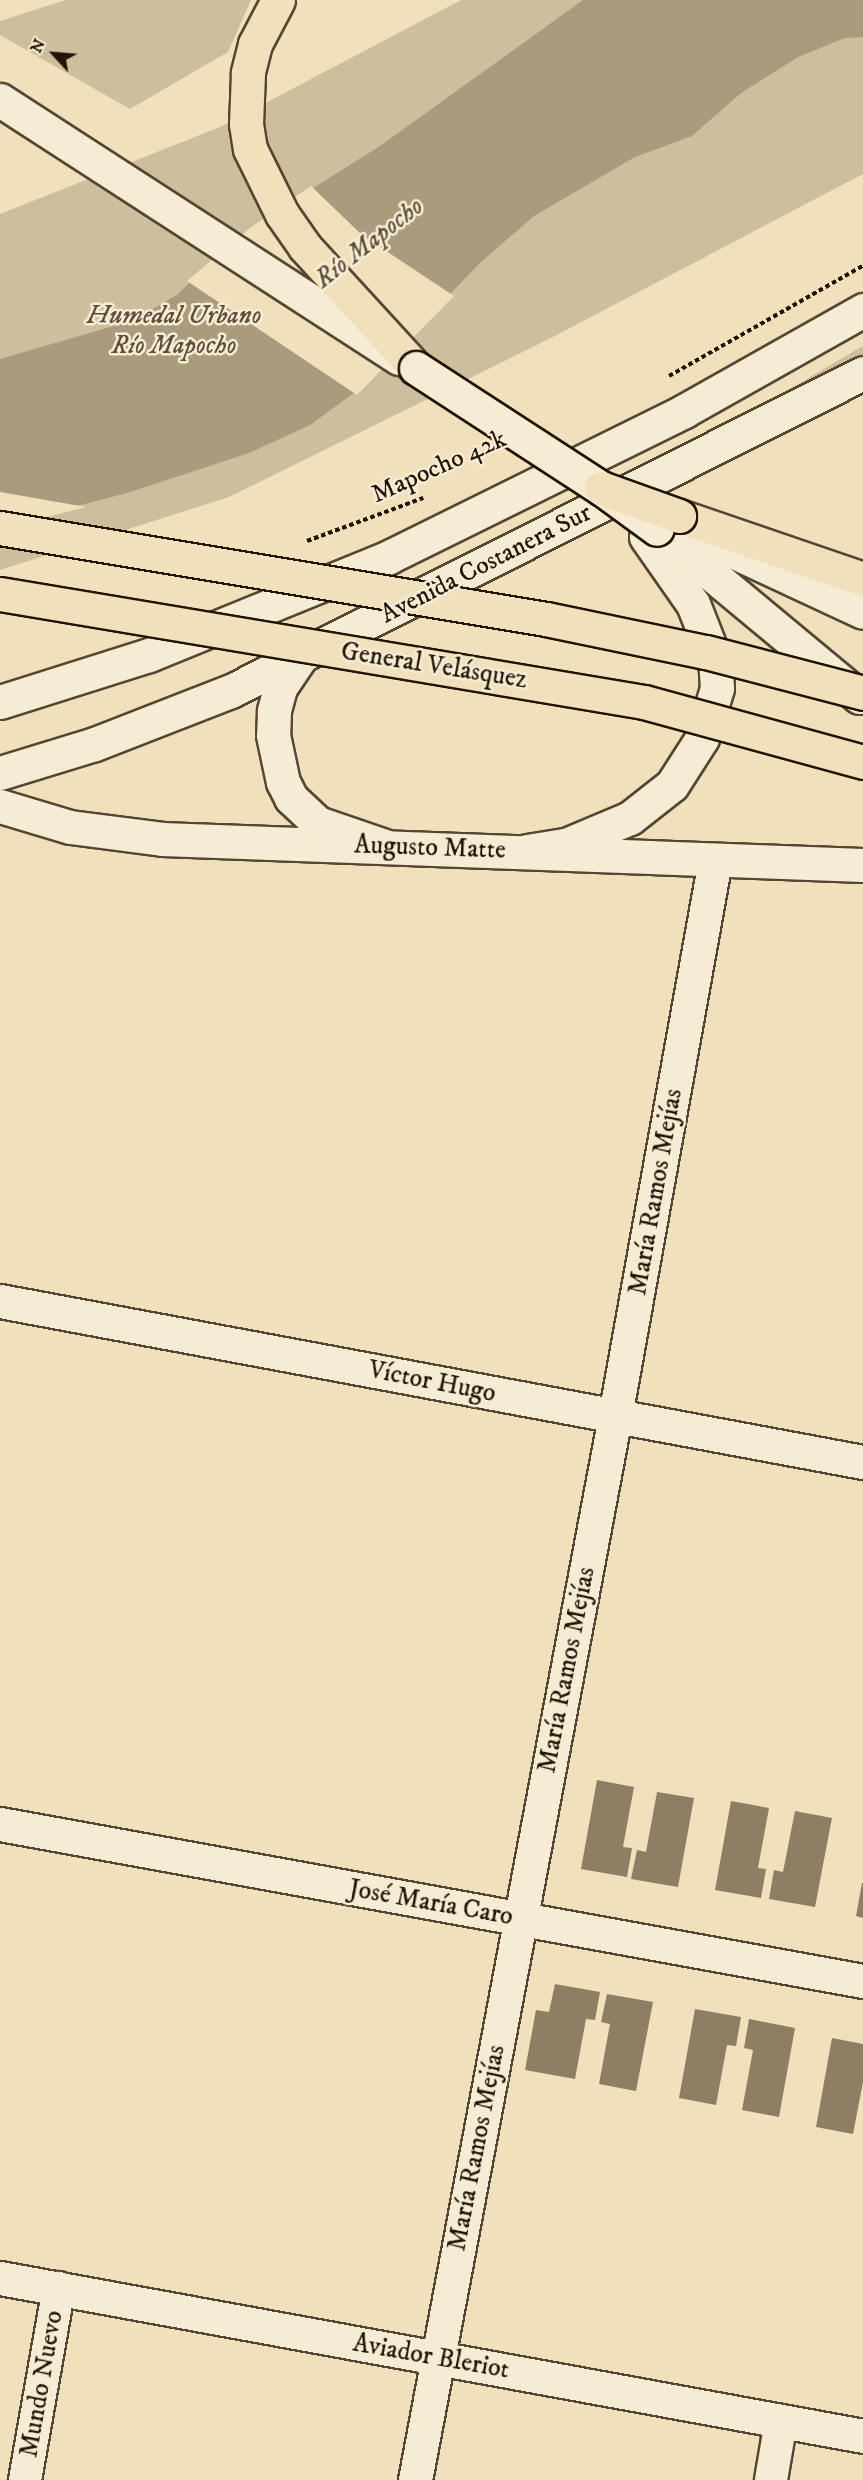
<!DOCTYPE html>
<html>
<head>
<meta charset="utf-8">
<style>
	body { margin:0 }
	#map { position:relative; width:863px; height:2480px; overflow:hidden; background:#f0e1bc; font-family:"IM FELL DW Pica",serif }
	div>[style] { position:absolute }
	.green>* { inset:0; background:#cdbe9d }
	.water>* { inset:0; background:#aa9b7e }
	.pier>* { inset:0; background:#f0e1bc }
	.building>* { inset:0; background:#8d7e64 }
	.path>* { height:4px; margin-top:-2px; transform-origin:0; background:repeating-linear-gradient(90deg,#211305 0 4.5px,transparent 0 7.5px) }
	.roads { filter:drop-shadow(2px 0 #554633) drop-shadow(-2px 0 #554633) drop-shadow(0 2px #554633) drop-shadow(0 -2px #554633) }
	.pedestrian>* { height:32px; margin:-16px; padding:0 16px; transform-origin:16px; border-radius:16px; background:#f5ecd3 }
	.minor>* { height:33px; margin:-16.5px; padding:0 16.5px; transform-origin:16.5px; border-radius:16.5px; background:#f5ecd3 }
	.tertiary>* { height:33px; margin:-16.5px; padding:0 16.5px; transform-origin:16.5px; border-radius:16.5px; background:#f5ecd3 }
	.secondary>* { height:33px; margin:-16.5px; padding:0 16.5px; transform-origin:16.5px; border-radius:16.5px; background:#f5ecd3 }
	.motorway>* { height:33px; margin:-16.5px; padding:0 16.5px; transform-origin:16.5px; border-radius:16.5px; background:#f0e1bc }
	.bridges { filter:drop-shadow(2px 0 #211305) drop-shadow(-2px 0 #211305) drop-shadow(0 2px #211305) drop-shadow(0 -2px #211305) }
	.secondary-bridge>* { height:33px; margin:-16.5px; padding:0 16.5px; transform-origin:16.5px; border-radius:16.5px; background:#f5ecd3 }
	.motorway-bridge>* { height:33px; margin:-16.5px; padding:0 16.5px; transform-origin:16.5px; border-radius:16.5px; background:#f0e1bc }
	span { translate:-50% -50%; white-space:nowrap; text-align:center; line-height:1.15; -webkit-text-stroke:5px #f5ecd3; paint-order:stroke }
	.park-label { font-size:26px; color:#5d4f3a; font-style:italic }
	.street-label { font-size:26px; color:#211305 }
	.water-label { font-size:27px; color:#5f503b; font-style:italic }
	.north { position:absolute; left:24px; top:24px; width:60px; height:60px; -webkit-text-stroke:4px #f5ecd3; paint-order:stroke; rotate:296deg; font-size:16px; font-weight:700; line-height:24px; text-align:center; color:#211305 }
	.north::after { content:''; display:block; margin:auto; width:21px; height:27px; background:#211305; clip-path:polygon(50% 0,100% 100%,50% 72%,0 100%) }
</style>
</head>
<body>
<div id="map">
	<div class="green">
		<div style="clip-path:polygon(66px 0,251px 0,228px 52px,130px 109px,0 35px,0 21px)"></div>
		<div style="clip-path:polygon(461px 0,863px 0,863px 174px,551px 338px,229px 497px,0 570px,0 214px,220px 127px)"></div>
		<div style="clip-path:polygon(863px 346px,863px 361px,699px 442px)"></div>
	</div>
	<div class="water">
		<div style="clip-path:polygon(583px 0,863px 0,863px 37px,845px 38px,798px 57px,741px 93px,692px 136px,635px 157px,534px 216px,481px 262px,354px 393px,310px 425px,249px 453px,127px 493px,0 526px,0 359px,131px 321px,177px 295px,201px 271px,313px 188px,380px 146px)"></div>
	</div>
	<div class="pier">
		<div style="clip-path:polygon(311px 186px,362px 235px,454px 296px,357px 395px,187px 281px,250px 228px)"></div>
		<div style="clip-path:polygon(0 492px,86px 507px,0 529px)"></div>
	</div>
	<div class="building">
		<div style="clip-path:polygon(597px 1780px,634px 1787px,623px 1847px,632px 1848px,627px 1877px,581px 1869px)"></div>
		<div style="clip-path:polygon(657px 1792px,694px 1798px,678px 1887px,631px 1879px,637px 1850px,646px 1852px)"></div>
		<div style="clip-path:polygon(731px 1801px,769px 1808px,758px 1868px,766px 1869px,761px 1898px,715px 1890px)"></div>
		<div style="clip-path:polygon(795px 1811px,832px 1818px,815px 1907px,769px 1899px,774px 1870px,783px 1872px)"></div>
		<div style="clip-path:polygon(862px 1883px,863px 1883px,863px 1918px,856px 1916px)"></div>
		<div style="clip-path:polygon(555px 1984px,600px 1992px,595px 2020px,586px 2019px,575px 2079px,525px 2070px,536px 2010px,549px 2012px)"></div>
		<div style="clip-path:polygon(607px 1994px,653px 2002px,636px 2091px,599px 2084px,610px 2024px,601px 2022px)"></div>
		<div style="clip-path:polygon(695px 2009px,741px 2017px,736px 2046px,727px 2045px,716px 2105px,679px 2098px)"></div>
		<div style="clip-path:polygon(749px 2019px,795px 2028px,779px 2117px,742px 2110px,753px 2050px,744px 2048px)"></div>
		<div style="clip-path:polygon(832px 2038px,863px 2044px,863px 2082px,853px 2134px,816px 2127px)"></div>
	</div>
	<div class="path">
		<div style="left:669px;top:376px;width:223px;rotate:-29.6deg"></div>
		<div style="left:307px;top:541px;width:124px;rotate:-20.3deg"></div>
	</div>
	<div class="roads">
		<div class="pedestrian">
			<div style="left:25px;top:2480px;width:195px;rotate:-80deg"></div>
			<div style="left:771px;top:2480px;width:60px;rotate:-80.4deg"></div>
		</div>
		<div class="minor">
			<div style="left:0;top:1824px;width:877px;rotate:10.31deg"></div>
			<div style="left:415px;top:2480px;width:1083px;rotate:-79.35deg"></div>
			<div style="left:615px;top:1416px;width:565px;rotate:-79.8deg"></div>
		</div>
		<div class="tertiary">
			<div style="left:0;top:806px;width:73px;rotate:16.7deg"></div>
			<div style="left:70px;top:827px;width:93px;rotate:7.4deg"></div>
			<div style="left:162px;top:839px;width:701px;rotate:2.12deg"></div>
			<div style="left:0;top:1301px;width:878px;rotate:10.57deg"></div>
			<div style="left:0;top:2278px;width:877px;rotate:10.37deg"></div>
		</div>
		<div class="secondary">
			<div style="left:0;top:100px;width:475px;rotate:32.9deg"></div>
			<div style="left:657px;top:529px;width:263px;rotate:39.7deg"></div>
			<div style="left:685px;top:529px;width:196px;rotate:25deg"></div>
			<div style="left:300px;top:658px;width:36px;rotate:124deg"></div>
			<div style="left:280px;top:688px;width:24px;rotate:105deg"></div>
			<div style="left:274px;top:711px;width:24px;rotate:92deg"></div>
			<div style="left:273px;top:735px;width:48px;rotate:78deg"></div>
			<div style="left:283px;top:782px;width:18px;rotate:63deg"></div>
			<div style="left:291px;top:798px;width:37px;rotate:43deg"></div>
			<div style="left:318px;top:823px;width:71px;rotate:18.9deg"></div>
			<div style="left:0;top:702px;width:156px;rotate:-17.5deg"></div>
			<div style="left:149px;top:655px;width:259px;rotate:-22.2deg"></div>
			<div style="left:389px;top:557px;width:329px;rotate:-26.3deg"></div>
			<div style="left:684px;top:411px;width:206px;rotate:-29.4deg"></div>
			<div style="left:0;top:773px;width:99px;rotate:-17deg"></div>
			<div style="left:95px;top:744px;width:146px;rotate:-21.3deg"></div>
			<div style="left:231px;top:691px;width:707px;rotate:-26.71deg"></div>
			<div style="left:527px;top:851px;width:39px;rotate:-9deg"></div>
			<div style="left:566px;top:845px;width:69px;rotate:-22.9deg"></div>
			<div style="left:630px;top:818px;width:53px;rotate:-38.2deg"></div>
			<div style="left:672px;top:785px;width:56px;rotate:-57.4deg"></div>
			<div style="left:702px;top:738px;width:52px;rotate:-73.3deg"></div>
			<div style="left:717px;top:688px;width:28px;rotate:-94deg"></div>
			<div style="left:715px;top:660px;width:60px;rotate:-111.4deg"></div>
			<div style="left:693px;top:604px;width:82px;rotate:-125deg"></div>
		</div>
		<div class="motorway">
			<div style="left:278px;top:0;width:50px;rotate:117.6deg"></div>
			<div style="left:255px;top:44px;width:30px;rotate:104deg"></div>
			<div style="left:248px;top:73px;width:51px;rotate:92.2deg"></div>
			<div style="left:246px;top:124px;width:25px;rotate:81deg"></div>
			<div style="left:250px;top:149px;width:72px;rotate:63.8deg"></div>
			<div style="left:282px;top:214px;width:40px;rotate:55.1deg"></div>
			<div style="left:305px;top:247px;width:164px;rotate:47.5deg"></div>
			<div style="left:679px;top:516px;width:194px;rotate:18.9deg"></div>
		</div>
	</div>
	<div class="bridges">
		<div class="secondary-bridge">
			<div style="left:416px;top:368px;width:221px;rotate:33deg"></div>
			<div style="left:601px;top:488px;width:69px;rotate:36.2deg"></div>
		</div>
		<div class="motorway-bridge">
			<div style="left:601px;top:488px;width:83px;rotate:19.7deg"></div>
			<div style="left:0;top:528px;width:554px;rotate:9.46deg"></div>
			<div style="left:546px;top:619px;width:163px;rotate:11.7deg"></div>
			<div style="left:706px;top:652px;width:162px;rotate:14.6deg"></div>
			<div style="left:0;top:594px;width:653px;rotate:9.52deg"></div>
			<div style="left:644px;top:702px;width:227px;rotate:15.3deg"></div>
		</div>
	</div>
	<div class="park-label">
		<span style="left:174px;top:331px">Humedal Urbano<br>Río Mapocho</span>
	</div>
	<div class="street-label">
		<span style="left:439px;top:467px;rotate:-24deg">Mapocho 42k</span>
		<span style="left:486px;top:564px;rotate:-27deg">Avenida Costanera Sur</span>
		<span style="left:434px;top:666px;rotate:9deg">General Velásquez</span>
		<span style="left:430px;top:848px;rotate:2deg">Augusto Matte</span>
		<span style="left:656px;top:1192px;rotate:-80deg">María Ramos Mejías</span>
		<span style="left:432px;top:1382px;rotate:11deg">Víctor Hugo</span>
		<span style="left:567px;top:1670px;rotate:-79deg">María Ramos Mejías</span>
		<span style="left:431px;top:1903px;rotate:10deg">José María Caro</span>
		<span style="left:477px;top:2148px;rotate:-79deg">María Ramos Mejías</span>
		<span style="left:431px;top:2357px;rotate:10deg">Aviador Bleriot</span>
		<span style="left:42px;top:2384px;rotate:-80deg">Mundo Nuevo</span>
	</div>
	<div class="water-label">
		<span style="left:369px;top:243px;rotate:-38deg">Río Mapocho</span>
	</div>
	<div class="north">N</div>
</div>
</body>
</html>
